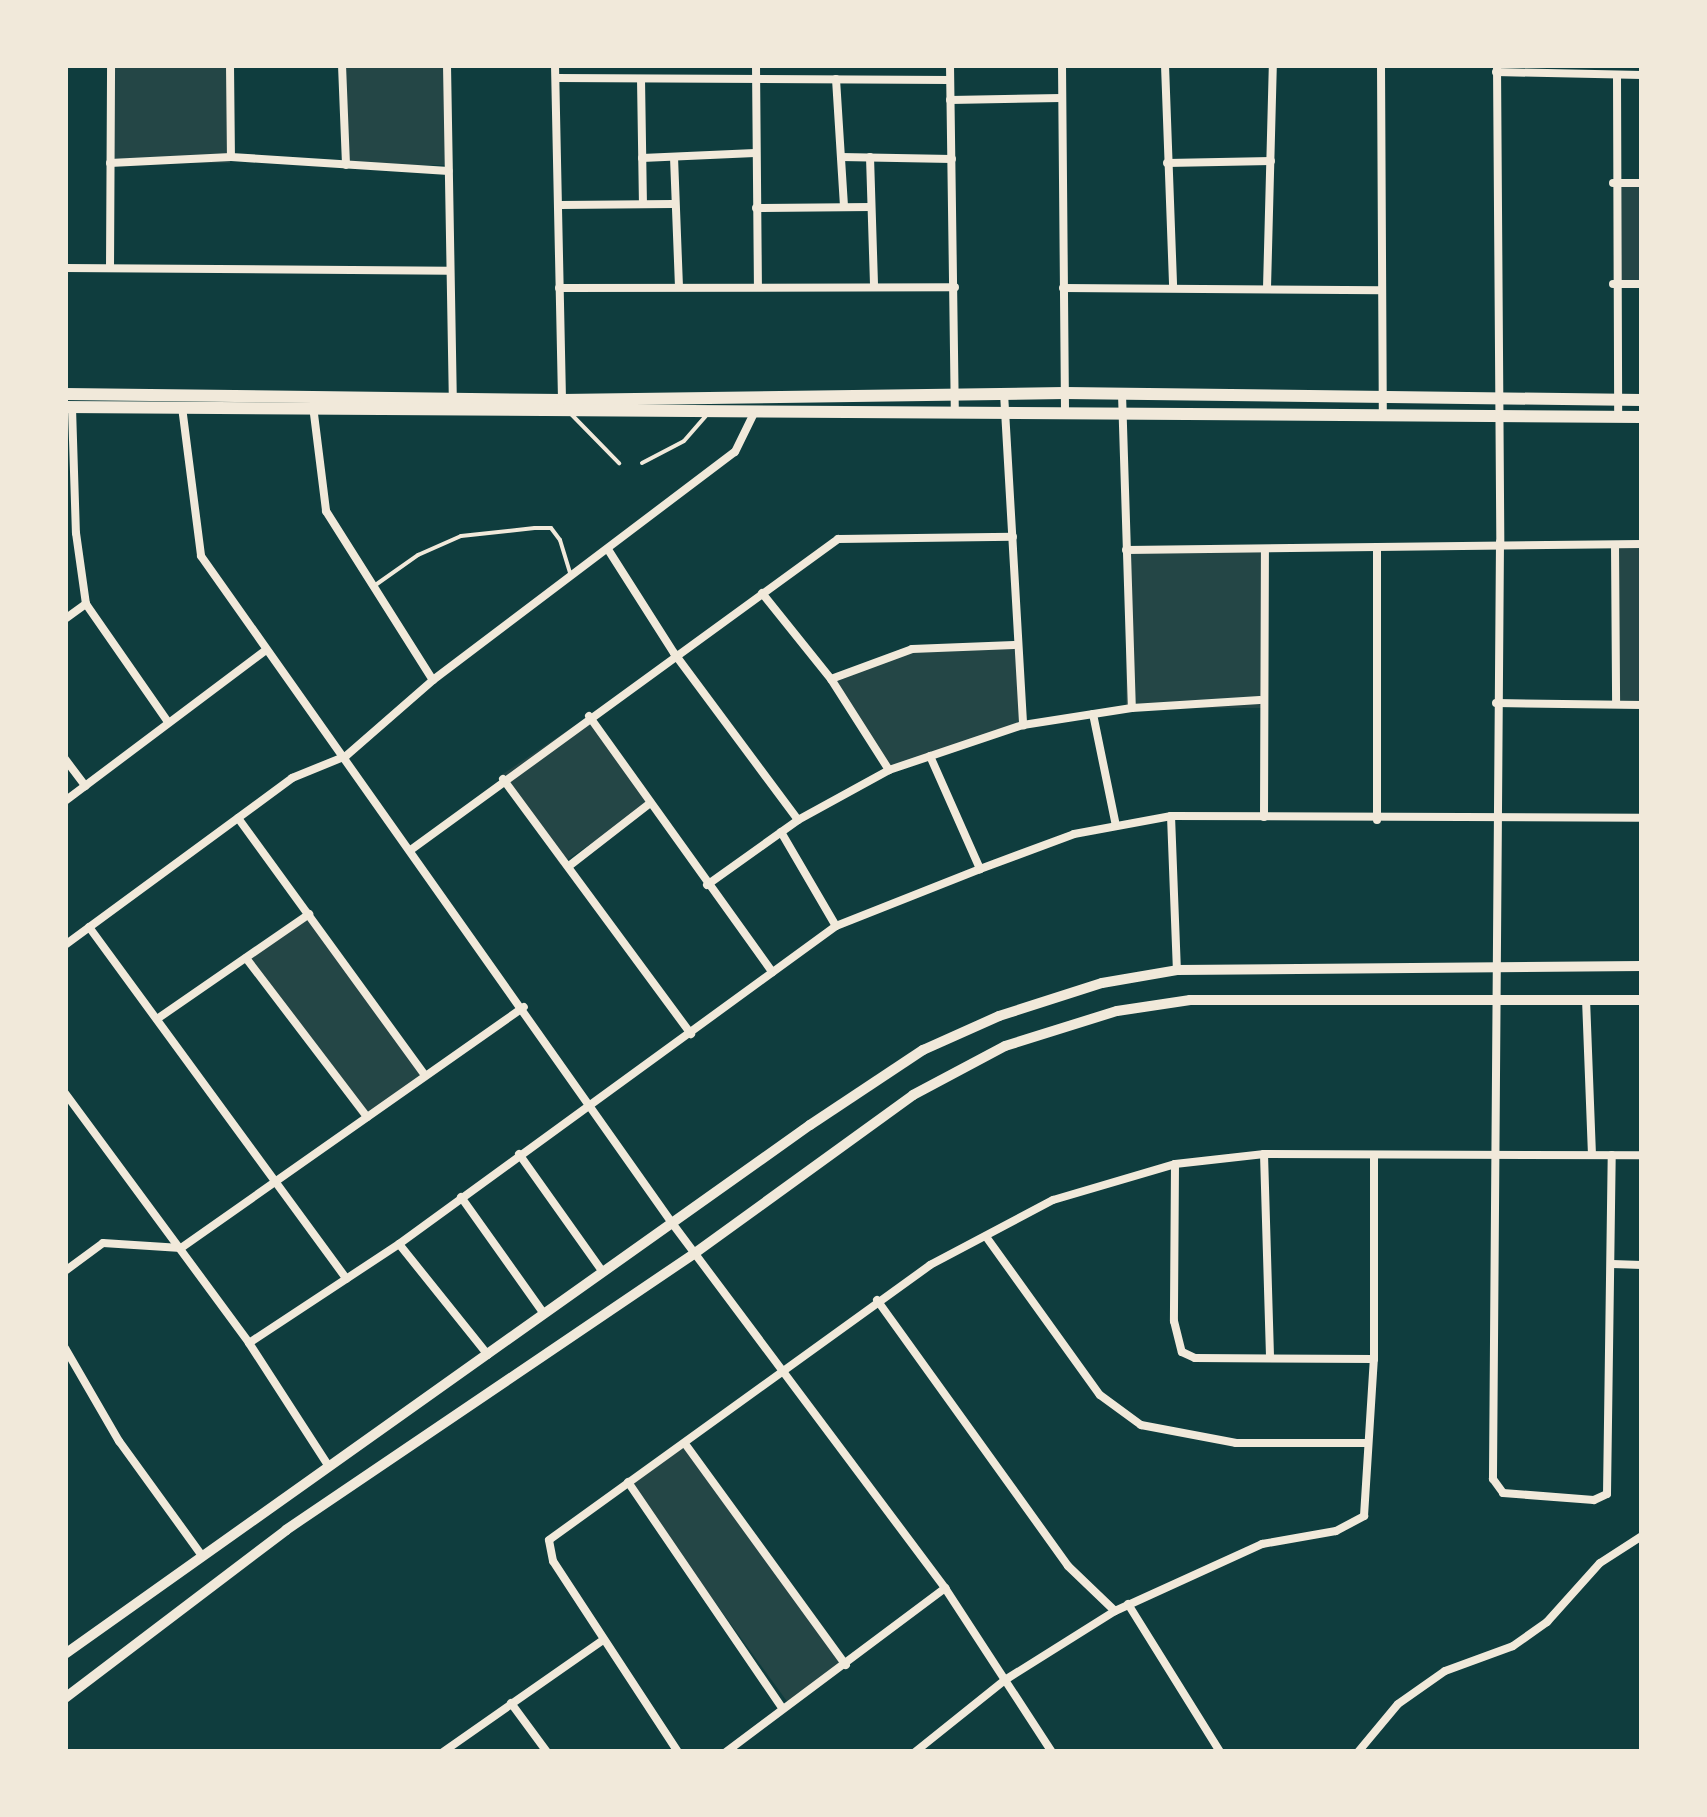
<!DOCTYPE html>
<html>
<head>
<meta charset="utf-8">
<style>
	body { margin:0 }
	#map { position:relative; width:1707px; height:1817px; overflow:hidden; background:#0f3d3e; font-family:"Asap Condensed",sans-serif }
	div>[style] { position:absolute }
	.green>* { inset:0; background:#244646; transform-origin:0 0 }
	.service>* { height:4px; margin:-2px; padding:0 2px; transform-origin:2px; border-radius:2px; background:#f1e9da }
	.minor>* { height:8px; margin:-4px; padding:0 4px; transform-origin:4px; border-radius:4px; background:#f1e9da }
	.tertiary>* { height:10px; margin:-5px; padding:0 5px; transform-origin:5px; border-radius:5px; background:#f1e9da }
	.primary>* { height:12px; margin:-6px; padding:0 6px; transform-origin:6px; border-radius:6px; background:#f1e9da }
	span { translate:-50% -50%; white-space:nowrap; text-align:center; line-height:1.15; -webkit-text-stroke:10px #f1e9da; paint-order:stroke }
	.frame { position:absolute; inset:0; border:68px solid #f1e9da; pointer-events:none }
</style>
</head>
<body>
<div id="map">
	<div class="green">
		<div style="left:111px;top:65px;width:119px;height:98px"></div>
		<div style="left:342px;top:65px;width:105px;height:100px"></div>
		<div style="left:1613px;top:183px;width:29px;height:101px"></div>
		<div style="left:1642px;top:544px;width:161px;height:27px;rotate:90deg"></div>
		<div style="left:1126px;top:550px;width:139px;height:158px"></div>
		<div style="clip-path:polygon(913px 645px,1014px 645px,1023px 725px,889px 770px,831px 679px)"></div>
		<div style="left:589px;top:716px;width:107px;height:107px;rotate:56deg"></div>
		<div style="left:309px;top:914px;width:197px;height:77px;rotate:54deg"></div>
		<div style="left:686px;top:1445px;width:272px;height:69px;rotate:54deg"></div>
	</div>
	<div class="service">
		<div style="left:571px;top:414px;width:69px;rotate:45.6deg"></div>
		<div style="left:642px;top:463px;width:47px;rotate:-27.6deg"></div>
		<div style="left:684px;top:441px;width:33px;rotate:-49deg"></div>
		<div style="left:374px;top:586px;width:54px;rotate:-35.2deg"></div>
		<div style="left:418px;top:555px;width:47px;rotate:-23.8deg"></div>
		<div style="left:461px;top:536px;width:74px;rotate:-6.2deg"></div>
		<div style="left:535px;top:528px;width:16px"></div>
		<div style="left:551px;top:528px;width:15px;rotate:53deg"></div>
		<div style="left:560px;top:540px;width:34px;rotate:73deg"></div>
	</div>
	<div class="minor">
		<div style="left:230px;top:65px;width:92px;rotate:89.4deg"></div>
		<div style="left:342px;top:65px;width:100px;rotate:87.7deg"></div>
		<div style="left:447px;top:65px;width:335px;rotate:89deg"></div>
		<div style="left:555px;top:65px;width:335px;rotate:88.8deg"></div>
		<div style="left:756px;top:65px;width:220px;rotate:89.5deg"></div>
		<div style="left:950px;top:65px;width:345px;rotate:89.2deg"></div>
		<div style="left:1062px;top:65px;width:347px;rotate:89.5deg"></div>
		<div style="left:1165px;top:65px;width:223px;rotate:87.9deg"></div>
		<div style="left:1381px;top:65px;width:349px;rotate:89.7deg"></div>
		<div style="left:1497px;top:65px;width:477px;rotate:89.6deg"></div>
		<div style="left:1500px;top:542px;width:937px;rotate:90.43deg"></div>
		<div style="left:1493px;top:1479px;width:17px;rotate:54deg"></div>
		<div style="left:1503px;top:1493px;width:91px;rotate:4.4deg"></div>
		<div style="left:1594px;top:1500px;width:14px;rotate:-25deg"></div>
		<div style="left:1607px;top:1494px;width:339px;rotate:-89.2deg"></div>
		<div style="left:1496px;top:72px;width:146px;rotate:1.2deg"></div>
		<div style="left:1617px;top:75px;width:341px;rotate:89.8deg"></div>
		<div style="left:556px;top:78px;width:394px;rotate:0.3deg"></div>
		<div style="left:641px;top:79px;width:125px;rotate:89.1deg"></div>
		<div style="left:836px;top:79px;width:128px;rotate:86.4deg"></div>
		<div style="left:950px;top:100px;width:111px;rotate:-1deg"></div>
		<div style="left:674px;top:157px;width:129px;rotate:87.8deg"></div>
		<div style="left:841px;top:157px;width:111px;rotate:1deg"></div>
		<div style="left:870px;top:157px;width:129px;rotate:88.2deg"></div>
		<div style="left:642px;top:158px;width:113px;rotate:-2.5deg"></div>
		<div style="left:110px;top:163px;width:121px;rotate:-2.8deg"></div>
		<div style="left:231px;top:157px;width:218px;rotate:3.7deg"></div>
		<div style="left:1167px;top:163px;width:104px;rotate:-1.1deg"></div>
		<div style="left:1613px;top:183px;width:29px"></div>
		<div style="left:560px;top:205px;width:113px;rotate:-0.5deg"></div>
		<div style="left:756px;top:208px;width:115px;rotate:-0.5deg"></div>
		<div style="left:65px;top:268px;width:384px;rotate:0.4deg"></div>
		<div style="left:110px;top:268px;width:203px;rotate:-89.7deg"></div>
		<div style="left:1613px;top:284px;width:29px"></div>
		<div style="left:559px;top:288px;width:396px;rotate:-0.1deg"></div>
		<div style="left:1063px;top:288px;width:318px;rotate:0.4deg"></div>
		<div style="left:1267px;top:288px;width:223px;rotate:-88.5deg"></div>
		<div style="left:1004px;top:393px;width:333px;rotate:86.7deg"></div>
		<div style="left:1122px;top:394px;width:314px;rotate:88.2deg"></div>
		<div style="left:313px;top:406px;width:106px;rotate:82.9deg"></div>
		<div style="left:326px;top:511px;width:200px;rotate:57.7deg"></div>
		<div style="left:182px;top:407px;width:150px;rotate:82.7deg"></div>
		<div style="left:201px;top:556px;width:817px;rotate:54.77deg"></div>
		<div style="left:672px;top:1223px;width:456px;rotate:53.2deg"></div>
		<div style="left:945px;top:1588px;width:196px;rotate:56.9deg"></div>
		<div style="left:72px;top:408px;width:125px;rotate:88.2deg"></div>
		<div style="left:76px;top:533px;width:72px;rotate:82deg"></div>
		<div style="left:86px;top:604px;width:144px;rotate:55.2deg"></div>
		<div style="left:1615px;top:545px;width:159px;rotate:89.6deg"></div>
		<div style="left:1126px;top:550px;width:516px;rotate:-0.67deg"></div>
		<div style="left:609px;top:551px;width:121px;rotate:57.5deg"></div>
		<div style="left:674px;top:653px;width:208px;rotate:53.4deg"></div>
		<div style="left:762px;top:593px;width:110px;rotate:51.3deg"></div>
		<div style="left:831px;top:679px;width:108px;rotate:57.5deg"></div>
		<div style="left:65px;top:619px;width:26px;rotate:-36deg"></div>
		<div style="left:831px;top:679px;width:86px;rotate:-20.3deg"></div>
		<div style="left:912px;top:649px;width:102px;rotate:-2.2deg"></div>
		<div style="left:1496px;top:703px;width:146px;rotate:0.8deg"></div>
		<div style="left:1093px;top:714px;width:114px;rotate:78.4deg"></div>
		<div style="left:589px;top:716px;width:315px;rotate:54.4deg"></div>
		<div style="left:930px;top:756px;width:124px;rotate:66.1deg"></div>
		<div style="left:65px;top:759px;width:34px;rotate:53deg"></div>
		<div style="left:503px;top:779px;width:317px;rotate:53.6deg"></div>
		<div style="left:65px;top:801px;width:251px;rotate:-36.9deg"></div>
		<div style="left:1171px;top:816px;width:154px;rotate:87.8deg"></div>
		<div style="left:1264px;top:817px;width:266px;rotate:-89.8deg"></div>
		<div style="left:238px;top:818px;width:316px;rotate:54deg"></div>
		<div style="left:1377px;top:820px;width:272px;rotate:-90deg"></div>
		<div style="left:781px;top:832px;width:109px;rotate:59.7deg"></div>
		<div style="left:412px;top:849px;width:527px;rotate:-36.04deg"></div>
		<div style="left:838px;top:539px;width:175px;rotate:-0.7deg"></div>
		<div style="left:569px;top:866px;width:101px;rotate:-37.8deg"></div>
		<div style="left:707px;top:885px;width:112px;rotate:-35.5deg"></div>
		<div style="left:798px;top:820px;width:104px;rotate:-28.8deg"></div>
		<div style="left:889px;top:770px;width:141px;rotate:-18.6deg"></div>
		<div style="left:1023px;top:725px;width:110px;rotate:-8.9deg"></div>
		<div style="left:1132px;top:708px;width:128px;rotate:-3.6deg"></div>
		<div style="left:89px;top:927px;width:436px;rotate:53.8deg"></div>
		<div style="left:65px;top:945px;width:282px;rotate:-36.3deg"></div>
		<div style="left:292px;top:778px;width:58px;rotate:-22.2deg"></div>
		<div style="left:346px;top:756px;width:116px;rotate:-41.1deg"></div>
		<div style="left:433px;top:680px;width:378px;rotate:-37.1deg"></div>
		<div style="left:735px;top:452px;width:46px;rotate:-64deg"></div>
		<div style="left:246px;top:958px;width:200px;rotate:52.7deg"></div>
		<div style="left:1586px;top:999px;width:156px;rotate:87.8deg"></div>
		<div style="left:157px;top:1019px;width:185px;rotate:-34.6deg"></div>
		<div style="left:65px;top:1093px;width:310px;rotate:53.6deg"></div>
		<div style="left:249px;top:1343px;width:145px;rotate:57.1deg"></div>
		<div style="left:519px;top:1154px;width:145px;rotate:54.6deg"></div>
		<div style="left:1264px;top:1154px;width:201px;rotate:88.3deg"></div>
		<div style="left:1175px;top:1164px;width:157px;rotate:90.4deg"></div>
		<div style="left:1174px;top:1321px;width:32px;rotate:76deg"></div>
		<div style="left:1182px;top:1352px;width:14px;rotate:25deg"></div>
		<div style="left:1195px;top:1358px;width:179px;rotate:0.3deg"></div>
		<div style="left:461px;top:1197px;width:143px;rotate:54.6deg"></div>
		<div style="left:987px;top:1238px;width:193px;rotate:54.3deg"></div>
		<div style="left:1100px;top:1395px;width:51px;rotate:36.2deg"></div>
		<div style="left:1141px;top:1425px;width:97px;rotate:10.7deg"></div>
		<div style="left:1236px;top:1443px;width:132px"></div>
		<div style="left:399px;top:1244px;width:142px;rotate:51.3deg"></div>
		<div style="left:181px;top:1248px;width:419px;rotate:-35.1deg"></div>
		<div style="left:1612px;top:1264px;width:30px;rotate:2deg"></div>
		<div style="left:65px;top:1271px;width:47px;rotate:-36.4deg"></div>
		<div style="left:103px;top:1243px;width:78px;rotate:3.7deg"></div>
		<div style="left:877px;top:1300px;width:327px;rotate:54.3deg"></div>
		<div style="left:1068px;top:1566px;width:65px;rotate:43.8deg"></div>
		<div style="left:249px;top:1343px;width:180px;rotate:-33.4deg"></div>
		<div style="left:399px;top:1244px;width:540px;rotate:-36.04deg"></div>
		<div style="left:836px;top:926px;width:155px;rotate:-21.6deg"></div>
		<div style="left:980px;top:869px;width:100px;rotate:-20.4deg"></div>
		<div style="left:1074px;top:834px;width:99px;rotate:-10.5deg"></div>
		<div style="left:1171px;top:816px;width:471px;rotate:0.2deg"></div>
		<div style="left:65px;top:1348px;width:108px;rotate:59.9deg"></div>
		<div style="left:119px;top:1441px;width:138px;rotate:54.1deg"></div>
		<div style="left:686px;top:1445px;width:272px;rotate:54deg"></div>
		<div style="left:628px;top:1482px;width:273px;rotate:55.7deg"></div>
		<div style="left:1128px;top:1604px;width:174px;rotate:58.1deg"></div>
		<div style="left:511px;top:1703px;width:61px;rotate:53.7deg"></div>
		<div style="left:443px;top:1752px;width:195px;rotate:-35deg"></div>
		<div style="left:678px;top:1752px;width:228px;rotate:-123.2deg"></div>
		<div style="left:553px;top:1561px;width:21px;rotate:-101deg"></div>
		<div style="left:549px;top:1540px;width:470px;rotate:-35.8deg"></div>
		<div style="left:930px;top:1265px;width:139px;rotate:-27.9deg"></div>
		<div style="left:1053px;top:1200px;width:127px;rotate:-16.4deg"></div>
		<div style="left:1175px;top:1164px;width:90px;rotate:-6.4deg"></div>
		<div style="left:1264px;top:1154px;width:378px;rotate:0.2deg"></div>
		<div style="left:726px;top:1752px;width:274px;rotate:-36.8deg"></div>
		<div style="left:915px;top:1752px;width:115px;rotate:-38.7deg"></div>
		<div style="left:1005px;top:1680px;width:130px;rotate:-32.1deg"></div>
		<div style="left:1115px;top:1611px;width:162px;rotate:-24.5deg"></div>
		<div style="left:1262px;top:1544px;width:75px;rotate:-10deg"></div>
		<div style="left:1336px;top:1531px;width:32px;rotate:-28deg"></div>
		<div style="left:1364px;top:1516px;width:157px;rotate:-86.4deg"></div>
		<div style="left:1374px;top:1359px;width:204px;rotate:-90deg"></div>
		<div style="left:1358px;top:1752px;width:62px;rotate:-50.2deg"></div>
		<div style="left:1398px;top:1704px;width:57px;rotate:-35.1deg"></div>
		<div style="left:1445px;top:1671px;width:72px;rotate:-20.2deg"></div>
		<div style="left:1513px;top:1646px;width:42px;rotate:-35.2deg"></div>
		<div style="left:1547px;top:1622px;width:79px;rotate:-48.1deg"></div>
		<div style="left:1600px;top:1563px;width:50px;rotate:-32.7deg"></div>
	</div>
	<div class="tertiary">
		<div style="left:65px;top:1654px;width:914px;rotate:-35.38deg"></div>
		<div style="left:810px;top:1125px;width:136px;rotate:-33.6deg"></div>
		<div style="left:923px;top:1050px;width:83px;rotate:-24.1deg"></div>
		<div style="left:999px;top:1016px;width:108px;rotate:-17.8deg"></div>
		<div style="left:1102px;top:983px;width:76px;rotate:-9.8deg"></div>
		<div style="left:1177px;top:970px;width:465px;rotate:-0.5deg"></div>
		<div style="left:65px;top:1698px;width:278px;rotate:-37.2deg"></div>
		<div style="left:286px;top:1530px;width:494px;rotate:-34.1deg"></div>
		<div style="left:695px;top:1253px;width:269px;rotate:-35.9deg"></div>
		<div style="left:913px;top:1095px;width:104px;rotate:-28deg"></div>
		<div style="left:1005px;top:1046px;width:117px;rotate:-17.4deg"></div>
		<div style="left:1117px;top:1011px;width:74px;rotate:-8.6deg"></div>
		<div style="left:1190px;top:1000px;width:452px"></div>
	</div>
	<div class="primary">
		<div style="left:65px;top:394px;width:497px;rotate:0.7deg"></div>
		<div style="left:562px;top:400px;width:503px;rotate:-0.8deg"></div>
		<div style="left:1065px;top:393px;width:577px;rotate:0.7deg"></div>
		<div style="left:65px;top:407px;width:1577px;rotate:0.36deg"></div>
	</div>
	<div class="frame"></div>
</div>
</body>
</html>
